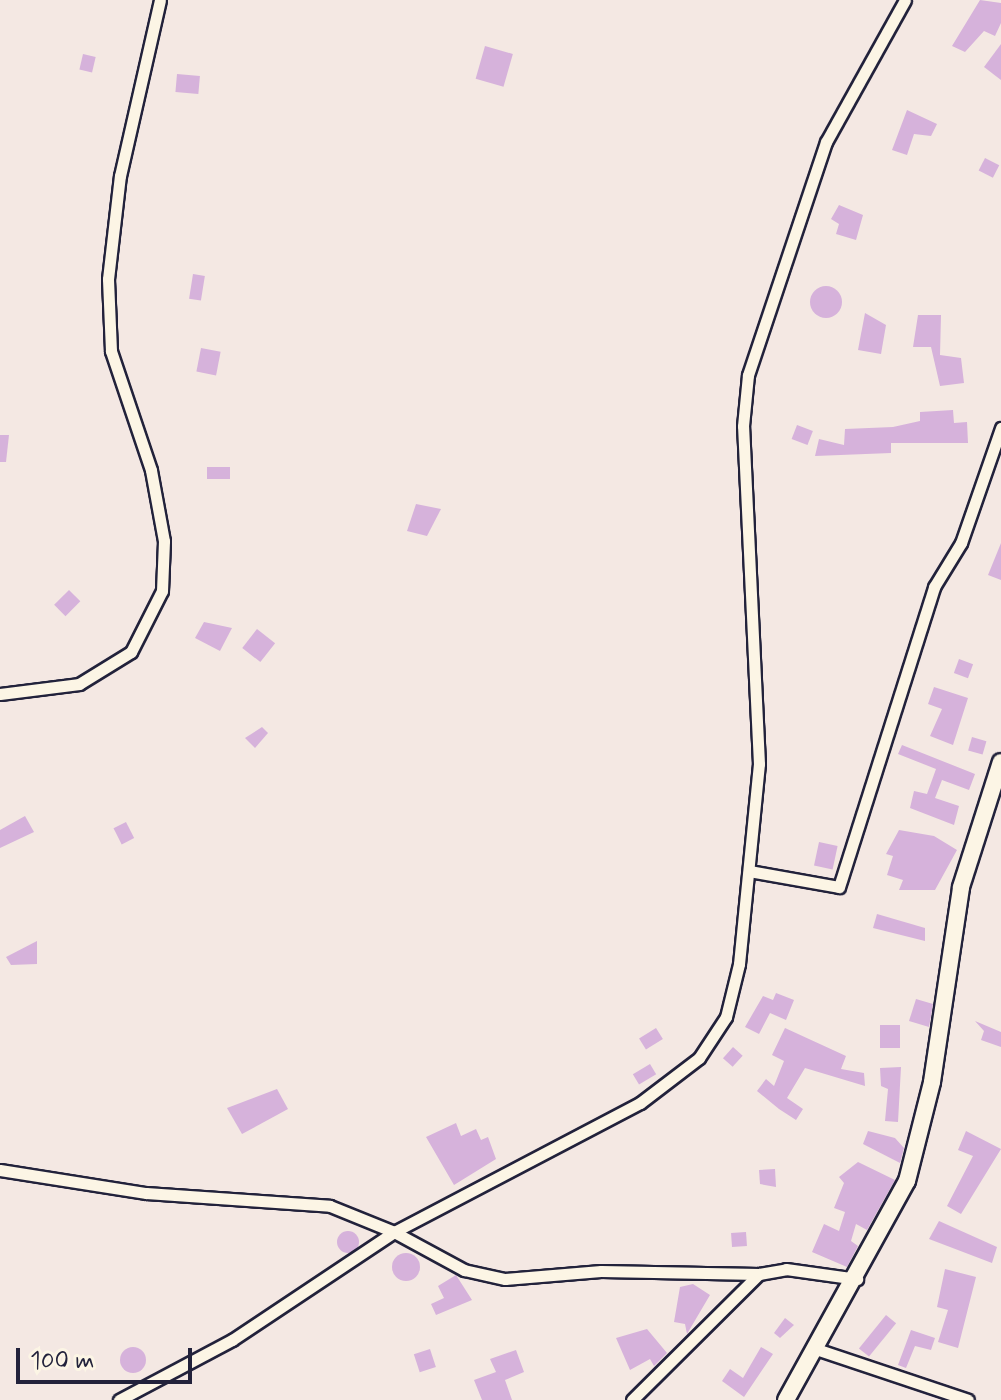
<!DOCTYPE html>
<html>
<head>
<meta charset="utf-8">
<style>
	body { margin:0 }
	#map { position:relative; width:1001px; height:1400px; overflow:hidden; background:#f4e8e3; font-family:Mynerve,sans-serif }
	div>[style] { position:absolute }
	.building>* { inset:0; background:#d6b2db; transform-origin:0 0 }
	.round { border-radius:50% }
	.roads { filter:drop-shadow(2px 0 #22223b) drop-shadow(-2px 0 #22223b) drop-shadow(0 2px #22223b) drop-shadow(0 -2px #22223b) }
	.street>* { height:11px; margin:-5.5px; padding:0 5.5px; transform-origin:5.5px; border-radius:5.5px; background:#fcf5e5 }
	.secondary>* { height:16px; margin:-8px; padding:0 8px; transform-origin:8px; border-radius:8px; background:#fcf5e5 }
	span { translate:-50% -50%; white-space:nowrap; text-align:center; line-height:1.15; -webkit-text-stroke:8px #fcf5e5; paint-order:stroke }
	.scale { position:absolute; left:16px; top:1348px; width:176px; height:36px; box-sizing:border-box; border:4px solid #22223b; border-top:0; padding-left:10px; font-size:24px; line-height:28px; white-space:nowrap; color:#22223b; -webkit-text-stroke:6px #fcf5e5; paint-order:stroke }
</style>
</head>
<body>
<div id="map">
	<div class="building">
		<div style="clip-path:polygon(980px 0,1001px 3px,1001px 23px,995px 36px,984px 31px,965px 52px,952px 46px)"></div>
		<div style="clip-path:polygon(1001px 44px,1001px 80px,984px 67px)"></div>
		<div style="left:485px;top:46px;width:29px;height:34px;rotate:16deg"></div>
		<div style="left:83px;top:54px;width:13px;height:16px;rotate:13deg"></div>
		<div style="left:177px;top:74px;width:23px;height:18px;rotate:5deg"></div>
		<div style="clip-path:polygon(907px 110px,937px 124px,931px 136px,914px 134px,907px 155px,892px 150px)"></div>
		<div style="left:985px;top:158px;width:16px;height:14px;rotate:27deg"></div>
		<div style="clip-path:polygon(839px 205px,863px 215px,856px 240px,836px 234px,839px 224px,831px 219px)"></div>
		<div style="left:193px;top:274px;width:12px;height:25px;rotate:9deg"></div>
		<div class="round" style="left:810px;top:286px;width:32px;height:32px"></div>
		<div style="clip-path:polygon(865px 313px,886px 325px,881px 354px,858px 350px)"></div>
		<div style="clip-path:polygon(918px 315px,941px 315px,940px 355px,961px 358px,964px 383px,940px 386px,931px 347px,913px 347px)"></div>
		<div style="left:201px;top:348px;width:20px;height:24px;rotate:11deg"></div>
		<div style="clip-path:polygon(953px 410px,954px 423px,967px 422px,968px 443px,891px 443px,891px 453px,815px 456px,819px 439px,844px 445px,845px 429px,893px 427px,920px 421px,920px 412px)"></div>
		<div style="left:797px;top:425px;width:17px;height:15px;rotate:21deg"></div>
		<div style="clip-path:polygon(0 435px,9px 435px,6px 462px,0 462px)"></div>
		<div style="left:207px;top:467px;width:23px;height:12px"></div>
		<div style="clip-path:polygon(416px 504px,441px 509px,427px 536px,407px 531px)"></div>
		<div style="clip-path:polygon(1001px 543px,1001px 580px,988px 575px)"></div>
		<div style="left:69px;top:590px;width:16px;height:21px;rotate:45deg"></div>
		<div style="clip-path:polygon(204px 622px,232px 628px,220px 651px,195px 638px)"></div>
		<div style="left:257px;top:629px;width:23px;height:24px;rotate:38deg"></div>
		<div style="left:959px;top:659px;width:15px;height:15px;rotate:20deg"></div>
		<div style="clip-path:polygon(934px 687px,968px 698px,953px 745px,930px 736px,942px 709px,928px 704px)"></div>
		<div style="clip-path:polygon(262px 727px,268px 733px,255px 748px,245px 738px)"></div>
		<div style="left:972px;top:737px;width:15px;height:14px;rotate:16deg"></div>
		<div style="clip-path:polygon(902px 745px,975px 774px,969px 790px,942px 780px,935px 798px,959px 806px,954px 825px,910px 808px,914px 791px,927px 794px,936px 769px,898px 754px)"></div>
		<div style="clip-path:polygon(25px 816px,34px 832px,0 848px,0 830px)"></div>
		<div style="left:126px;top:822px;width:18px;height:14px;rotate:63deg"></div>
		<div style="clip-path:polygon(899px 830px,934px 836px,957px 850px,935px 890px,899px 890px,903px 880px,887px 875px,893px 856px,886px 854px)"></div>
		<div style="left:819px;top:842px;width:19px;height:24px;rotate:12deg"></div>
		<div style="clip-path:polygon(877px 914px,925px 928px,925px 941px,873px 928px)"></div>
		<div style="clip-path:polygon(37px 941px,37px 964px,11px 965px,6px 957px)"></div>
		<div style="clip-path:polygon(776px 993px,794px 1000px,786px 1020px,770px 1013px,759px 1034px,745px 1027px,763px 996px,773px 1000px)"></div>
		<div style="clip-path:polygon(916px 999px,933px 1004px,929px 1027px,909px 1021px)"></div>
		<div style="clip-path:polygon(975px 1021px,1001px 1032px,1001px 1047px,981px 1040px,984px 1031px)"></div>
		<div style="left:900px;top:1025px;width:23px;height:20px;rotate:90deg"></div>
		<div style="left:656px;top:1028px;width:13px;height:20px;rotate:58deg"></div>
		<div style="clip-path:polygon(785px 1028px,846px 1056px,841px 1069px,864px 1073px,865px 1086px,805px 1068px,787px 1098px,803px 1109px,796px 1120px,779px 1109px,757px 1091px,766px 1079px,774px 1086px,784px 1061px,772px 1055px)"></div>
		<div style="left:733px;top:1047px;width:13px;height:15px;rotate:42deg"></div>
		<div style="left:650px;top:1064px;width:12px;height:20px;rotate:59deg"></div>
		<div style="clip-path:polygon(901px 1067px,898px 1122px,885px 1121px,888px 1089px,881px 1086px,880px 1068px)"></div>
		<div style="clip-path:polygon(277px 1089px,288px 1109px,242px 1134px,227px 1108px)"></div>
		<div style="clip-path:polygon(456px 1123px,461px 1136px,476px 1129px,481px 1140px,488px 1137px,496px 1159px,454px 1185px,426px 1137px)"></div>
		<div style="clip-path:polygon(868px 1131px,895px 1138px,904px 1148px,900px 1163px,863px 1144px)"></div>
		<div style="clip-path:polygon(966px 1131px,1001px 1149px,961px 1214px,947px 1206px,973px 1156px,958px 1150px)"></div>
		<div style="clip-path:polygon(858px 1162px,895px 1180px,867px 1230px,856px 1224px,851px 1241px,858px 1246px,847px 1267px,812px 1252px,824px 1224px,839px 1231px,845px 1212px,834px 1208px,844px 1183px,839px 1177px)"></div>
		<div style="clip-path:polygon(775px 1169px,776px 1187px,760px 1184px,759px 1170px)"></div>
		<div style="clip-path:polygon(939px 1221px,997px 1247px,992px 1263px,929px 1239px)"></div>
		<div class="round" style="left:337px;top:1231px;width:22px;height:22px"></div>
		<div style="left:746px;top:1232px;width:14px;height:15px;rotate:86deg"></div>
		<div class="round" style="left:392px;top:1253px;width:28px;height:28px"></div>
		<div style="clip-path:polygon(945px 1269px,976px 1277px,958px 1348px,938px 1342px,948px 1310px,937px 1307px)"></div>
		<div style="clip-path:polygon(456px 1275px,472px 1300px,436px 1315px,431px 1304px,444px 1298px,438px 1286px)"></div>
		<div style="clip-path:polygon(693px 1284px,710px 1295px,687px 1334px,685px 1324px,674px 1322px,680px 1287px)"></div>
		<div style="left:886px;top:1315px;width:13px;height:43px;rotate:39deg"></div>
		<div style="clip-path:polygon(785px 1318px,794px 1325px,780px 1338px,774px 1333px)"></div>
		<div style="clip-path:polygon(647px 1329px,667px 1353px,654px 1366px,650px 1359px,630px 1370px,616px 1338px)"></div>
		<div style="clip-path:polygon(911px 1330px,935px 1338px,931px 1350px,915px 1346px,906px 1368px,898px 1365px)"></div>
		<div class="round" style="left:120px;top:1347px;width:26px;height:26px"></div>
		<div style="clip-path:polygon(761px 1347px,773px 1354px,744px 1397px,722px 1381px,730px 1369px,743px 1378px)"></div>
		<div style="left:430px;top:1349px;width:19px;height:17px;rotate:72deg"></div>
		<div style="clip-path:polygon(516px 1350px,524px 1372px,505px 1380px,512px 1400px,482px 1400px,474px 1380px,496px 1372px,490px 1359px)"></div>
	</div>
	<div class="roads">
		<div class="street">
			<div style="left:0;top:694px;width:80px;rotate:-7.2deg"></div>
			<div style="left:79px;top:684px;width:61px;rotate:-31.6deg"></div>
			<div style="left:131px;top:652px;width:68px;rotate:-63.1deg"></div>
			<div style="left:162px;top:591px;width:50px;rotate:-87.7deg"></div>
			<div style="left:164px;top:541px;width:72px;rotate:-100.4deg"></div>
			<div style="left:151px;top:470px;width:126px;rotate:-108.6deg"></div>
			<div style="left:111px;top:351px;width:72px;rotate:-92.4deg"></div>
			<div style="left:108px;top:279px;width:104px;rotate:-83.4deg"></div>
			<div style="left:120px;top:176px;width:180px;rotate:-77.2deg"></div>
			<div style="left:749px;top:871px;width:91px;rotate:10.1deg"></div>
			<div style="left:839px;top:887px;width:315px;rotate:-72.4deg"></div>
			<div style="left:934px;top:587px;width:52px;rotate:-58.5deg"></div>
			<div style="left:961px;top:543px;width:122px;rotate:-70.8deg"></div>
			<div style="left:0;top:1170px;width:148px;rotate:9deg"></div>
			<div style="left:146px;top:1193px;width:184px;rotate:4deg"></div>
			<div style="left:330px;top:1206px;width:69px;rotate:22.1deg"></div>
			<div style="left:394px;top:1232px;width:278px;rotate:-27.7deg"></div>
			<div style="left:640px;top:1103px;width:74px;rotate:-37.3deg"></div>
			<div style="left:699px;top:1058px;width:49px;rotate:-56.6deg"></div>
			<div style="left:726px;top:1017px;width:55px;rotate:-76.2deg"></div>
			<div style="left:739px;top:964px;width:201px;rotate:-84.3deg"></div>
			<div style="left:759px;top:764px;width:338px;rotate:-92.7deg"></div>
			<div style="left:743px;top:426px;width:51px;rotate:-84.4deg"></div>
			<div style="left:748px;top:375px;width:246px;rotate:-71.5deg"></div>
			<div style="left:826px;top:142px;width:162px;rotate:-60.9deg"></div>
			<div style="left:816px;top:1349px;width:160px;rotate:18.5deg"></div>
			<div style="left:119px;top:1400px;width:128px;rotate:-28deg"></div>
			<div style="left:232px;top:1340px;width:195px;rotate:-33.7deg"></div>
			<div style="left:394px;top:1232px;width:80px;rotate:28.5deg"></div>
			<div style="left:464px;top:1270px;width:42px;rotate:12.4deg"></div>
			<div style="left:505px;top:1279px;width:96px;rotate:-4.8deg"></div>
			<div style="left:601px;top:1271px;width:158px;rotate:1.1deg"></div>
			<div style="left:632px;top:1400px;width:179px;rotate:-44.8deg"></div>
			<div style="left:759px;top:1274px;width:27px;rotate:-10deg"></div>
			<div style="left:786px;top:1269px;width:72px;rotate:8deg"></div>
		</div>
		<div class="secondary">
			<div style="left:786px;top:1400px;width:250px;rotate:-61.1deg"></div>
			<div style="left:907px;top:1181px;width:102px;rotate:-75.8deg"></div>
			<div style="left:932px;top:1082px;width:197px;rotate:-81.5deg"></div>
			<div style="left:961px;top:887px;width:131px;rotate:-72.3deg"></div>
		</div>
	</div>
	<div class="scale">100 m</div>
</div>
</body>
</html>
